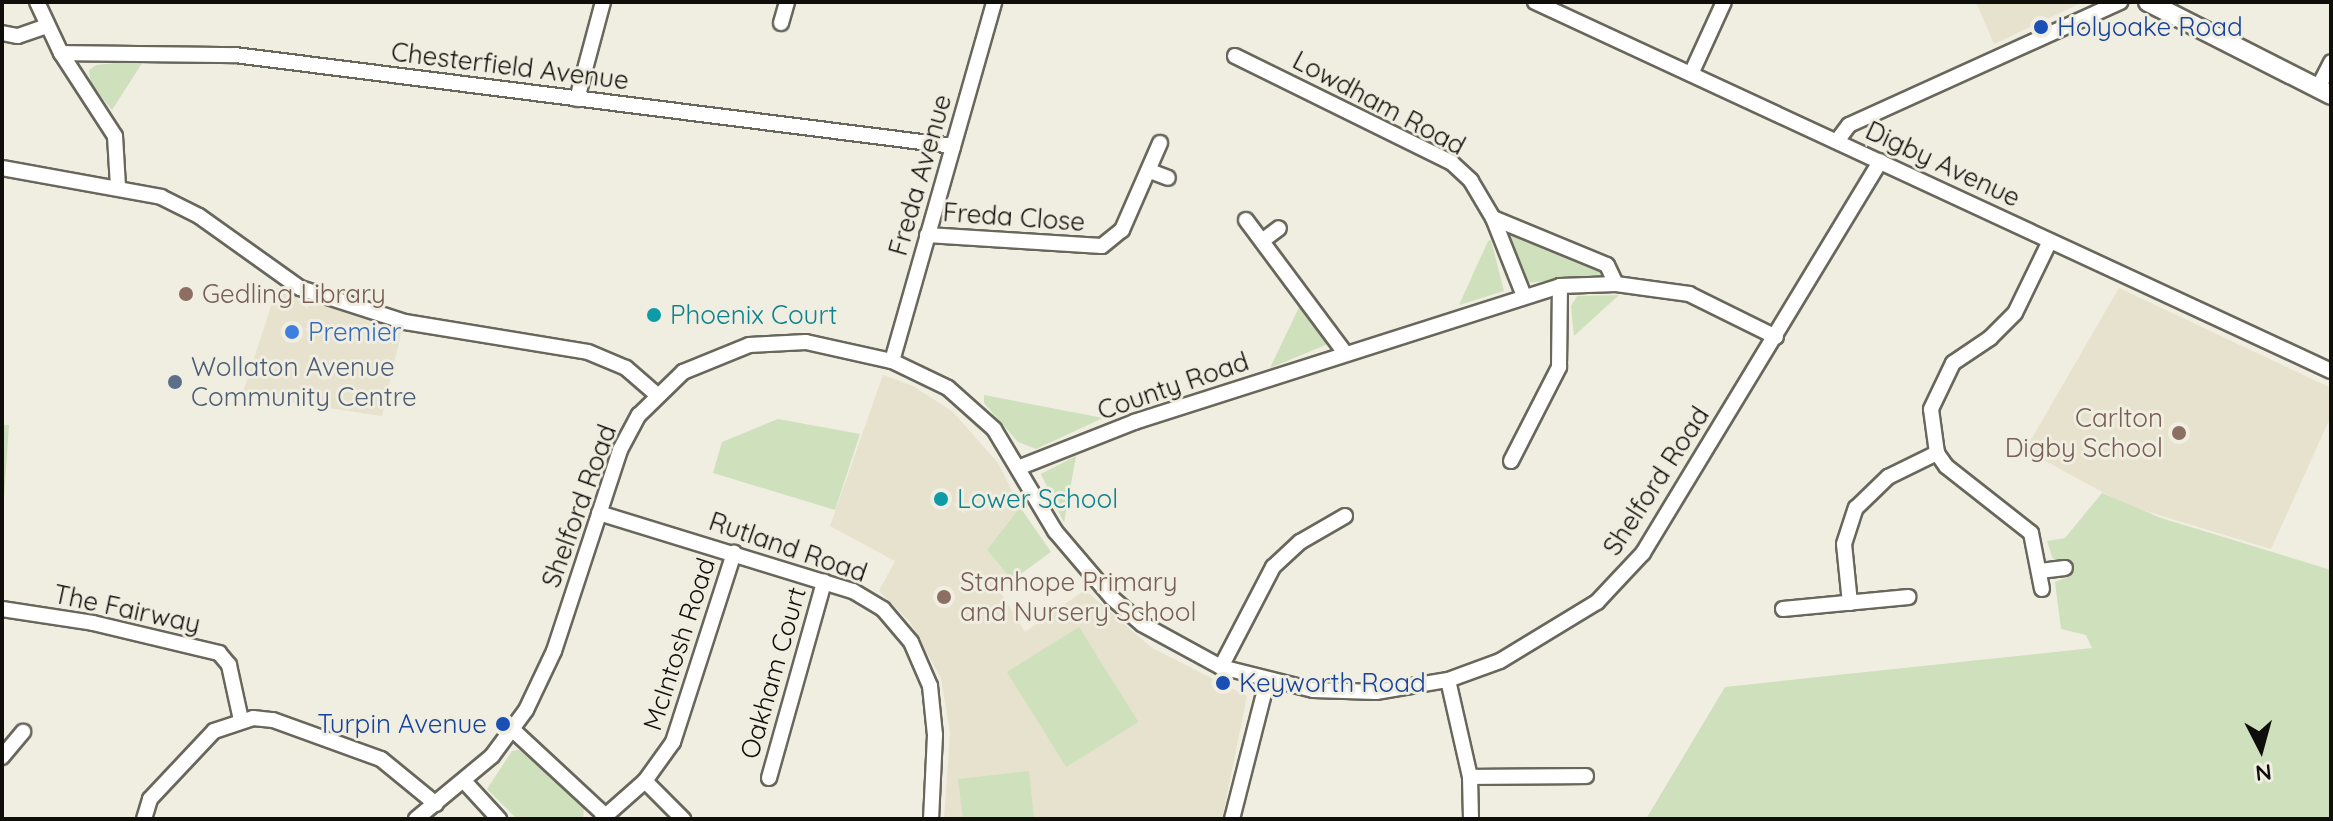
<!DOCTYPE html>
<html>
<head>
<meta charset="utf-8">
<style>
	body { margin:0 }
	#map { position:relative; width:2333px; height:821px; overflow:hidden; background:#f0ede1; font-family:Quicksand,sans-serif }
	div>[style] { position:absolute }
	.built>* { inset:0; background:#e7e2ce }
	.green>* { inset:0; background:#cee1bc; transform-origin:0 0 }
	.roads { filter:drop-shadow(2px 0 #69675c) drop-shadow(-2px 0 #69675c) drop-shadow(0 2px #69675c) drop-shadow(0 -2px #69675c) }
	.minor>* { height:14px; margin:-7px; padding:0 7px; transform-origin:7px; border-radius:7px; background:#fff }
	.tertiary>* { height:18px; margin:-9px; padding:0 9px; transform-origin:9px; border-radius:9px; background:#fff }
	.dots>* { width:22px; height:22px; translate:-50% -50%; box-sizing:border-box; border:4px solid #f0ede1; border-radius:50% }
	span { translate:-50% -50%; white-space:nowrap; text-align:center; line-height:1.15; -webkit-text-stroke:6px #f0ede1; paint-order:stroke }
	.transit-label { font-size:26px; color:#164399 }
	.left { translate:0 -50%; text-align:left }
	.right { translate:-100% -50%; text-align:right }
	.street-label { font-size:26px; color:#0f0e0a }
	.education-label { font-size:26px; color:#785e54 }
	.culture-label { font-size:26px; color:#0d838f }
	.shop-label { font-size:26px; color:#366cbe }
	.service-label { font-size:26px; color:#4e5e75 }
	.frame { position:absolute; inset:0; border:4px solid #0f0e0a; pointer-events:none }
	.north { position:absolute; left:2221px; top:709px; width:80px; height:80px; -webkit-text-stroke:6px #f0ede1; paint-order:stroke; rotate:174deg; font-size:22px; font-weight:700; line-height:32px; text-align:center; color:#0f0e0a }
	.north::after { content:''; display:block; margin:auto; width:28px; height:36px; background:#0f0e0a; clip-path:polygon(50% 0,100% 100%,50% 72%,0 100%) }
</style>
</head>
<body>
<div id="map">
	<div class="built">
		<div style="clip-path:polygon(1976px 2px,2083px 2px,1994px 44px)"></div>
		<div style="clip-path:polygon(277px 288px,402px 329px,382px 416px,242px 395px)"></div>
		<div style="clip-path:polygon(2119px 288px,2331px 388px,2331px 416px,2271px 549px,2126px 505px,2025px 450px)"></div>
		<div style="clip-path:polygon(883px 375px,913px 386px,953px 412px,998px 463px,1020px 507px,987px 550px,1012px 580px,999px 590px,1025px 632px,1085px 590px,1152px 648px,1247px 696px,1222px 819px,944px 819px,950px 733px,941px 678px,910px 622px,879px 591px,895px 561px,830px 526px)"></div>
	</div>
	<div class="green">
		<div style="clip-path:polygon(144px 60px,112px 110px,91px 84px,89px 70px,96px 65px)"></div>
		<div style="clip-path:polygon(1517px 231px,1570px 253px,1604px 274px,1527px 283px,1509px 234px)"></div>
		<div style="clip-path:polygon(1491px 240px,1504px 291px,1459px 305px,1488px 241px)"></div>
		<div style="clip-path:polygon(1619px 295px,1574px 336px,1571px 306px,1577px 296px)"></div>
		<div style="clip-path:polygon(1302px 301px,1328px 336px,1328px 344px,1270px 368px)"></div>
		<div style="clip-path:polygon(984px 395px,1103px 418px,1036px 449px,1018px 442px,984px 403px)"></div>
		<div style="clip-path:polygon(778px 419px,860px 434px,835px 510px,713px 473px,722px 442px)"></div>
		<div style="clip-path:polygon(2px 425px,9px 425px,2px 526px)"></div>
		<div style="clip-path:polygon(1076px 456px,1064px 523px,1041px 474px)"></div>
		<div style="clip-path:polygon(2102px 493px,2161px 518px,2331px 570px,2331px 819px,1646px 819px,1725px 687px,2092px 648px,2086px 635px,2061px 629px,2055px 582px,2071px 576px,2073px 565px,2053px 559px,2047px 541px,2065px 538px)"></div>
		<div style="clip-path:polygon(1020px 507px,1051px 552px,1012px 580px,987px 550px)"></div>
		<div style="left:1079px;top:627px;width:112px;height:85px;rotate:58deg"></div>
		<div style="clip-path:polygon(524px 749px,584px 808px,583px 819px,517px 819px,487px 789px,512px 751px)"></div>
		<div style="clip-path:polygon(1029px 771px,1034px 819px,963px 819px,958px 779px)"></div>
	</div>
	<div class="roads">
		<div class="minor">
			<div style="left:37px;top:2px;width:56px;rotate:64.8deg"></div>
			<div style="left:61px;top:53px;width:99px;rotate:57deg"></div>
			<div style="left:115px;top:136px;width:51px;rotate:86.6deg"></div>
			<div style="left:1535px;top:2px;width:877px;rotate:24.87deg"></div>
			<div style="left:781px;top:23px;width:22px;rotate:-74deg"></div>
			<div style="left:2px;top:33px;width:16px;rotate:11deg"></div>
			<div style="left:18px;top:36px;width:31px;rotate:-19deg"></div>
			<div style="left:61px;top:53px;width:174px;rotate:0.7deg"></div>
			<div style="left:235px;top:55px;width:724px;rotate:7.22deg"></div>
			<div style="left:1235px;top:56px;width:242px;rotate:26.2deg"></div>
			<div style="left:1452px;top:163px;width:26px;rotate:43deg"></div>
			<div style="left:1471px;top:181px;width:43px;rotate:59.3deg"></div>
			<div style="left:1493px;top:218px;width:84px;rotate:68.3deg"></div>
			<div style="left:1691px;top:74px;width:79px;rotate:-65.4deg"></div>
			<div style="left:2318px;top:88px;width:29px;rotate:-63deg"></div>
			<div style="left:577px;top:99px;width:100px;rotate:-75deg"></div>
			<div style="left:1837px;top:141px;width:20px;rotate:-53deg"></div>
			<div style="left:1849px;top:125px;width:298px;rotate:-24.4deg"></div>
			<div style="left:2px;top:168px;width:162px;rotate:10.3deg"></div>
			<div style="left:161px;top:197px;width:42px;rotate:26.6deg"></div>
			<div style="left:199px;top:216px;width:124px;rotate:35.5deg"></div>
			<div style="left:300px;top:288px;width:110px;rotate:17.9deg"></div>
			<div style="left:405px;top:322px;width:185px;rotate:9.3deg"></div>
			<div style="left:588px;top:352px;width:41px;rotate:22.8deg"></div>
			<div style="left:626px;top:368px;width:40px;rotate:41deg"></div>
			<div style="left:1150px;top:171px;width:19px;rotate:21deg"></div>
			<div style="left:1493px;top:218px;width:123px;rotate:22.4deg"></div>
			<div style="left:1607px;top:265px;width:21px;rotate:65deg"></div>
			<div style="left:1246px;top:220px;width:166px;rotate:53.3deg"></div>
			<div style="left:927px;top:235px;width:175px;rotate:3.6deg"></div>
			<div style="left:1102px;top:246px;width:26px;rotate:-39deg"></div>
			<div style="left:1122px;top:230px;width:95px;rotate:-66.4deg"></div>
			<div style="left:1262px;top:241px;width:21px;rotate:-37deg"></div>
			<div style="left:892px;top:361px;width:373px;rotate:-74.1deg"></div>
			<div style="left:1511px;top:461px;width:106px;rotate:-62.9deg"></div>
			<div style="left:1559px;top:367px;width:81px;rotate:-89.3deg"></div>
			<div style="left:1018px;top:468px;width:125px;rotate:-21.6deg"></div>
			<div style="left:1134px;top:422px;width:447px;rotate:-17.7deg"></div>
			<div style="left:1560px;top:286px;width:56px;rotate:-2deg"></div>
			<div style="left:1616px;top:284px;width:74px;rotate:7.8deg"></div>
			<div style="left:1689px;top:294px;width:97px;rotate:26.3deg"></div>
			<div style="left:599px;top:513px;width:266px;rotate:17.1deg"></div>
			<div style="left:853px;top:591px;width:35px;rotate:31deg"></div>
			<div style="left:883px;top:609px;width:43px;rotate:49.7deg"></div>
			<div style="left:911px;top:642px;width:48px;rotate:66.6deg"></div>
			<div style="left:930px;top:686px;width:49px;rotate:84.2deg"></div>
			<div style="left:935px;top:735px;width:84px;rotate:92.7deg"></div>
			<div style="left:2040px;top:571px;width:25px;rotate:-7deg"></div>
			<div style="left:2042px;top:589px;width:57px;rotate:-101.1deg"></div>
			<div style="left:2031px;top:533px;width:108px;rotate:-141.8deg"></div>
			<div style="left:1946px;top:466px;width:16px;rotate:-125deg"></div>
			<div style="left:1937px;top:453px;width:44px;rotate:-97.8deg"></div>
			<div style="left:1931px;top:409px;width:51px;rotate:-64.4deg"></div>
			<div style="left:1953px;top:363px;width:45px;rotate:-34deg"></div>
			<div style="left:1990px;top:338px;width:35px;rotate:-45deg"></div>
			<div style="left:2015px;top:313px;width:80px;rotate:-64.1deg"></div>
			<div style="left:1850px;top:603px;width:59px;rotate:-95.8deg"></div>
			<div style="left:1844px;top:544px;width:38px;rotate:-72deg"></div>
			<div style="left:1856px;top:508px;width:45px;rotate:-44.1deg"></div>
			<div style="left:1888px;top:477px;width:55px;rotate:-26.1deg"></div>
			<div style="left:2px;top:609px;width:92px;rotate:8.7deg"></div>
			<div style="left:93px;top:623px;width:130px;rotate:13.4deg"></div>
			<div style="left:219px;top:653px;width:16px;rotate:50deg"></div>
			<div style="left:229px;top:665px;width:56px;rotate:77.7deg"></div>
			<div style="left:1783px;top:609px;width:126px;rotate:-5.5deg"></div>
			<div style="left:1221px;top:667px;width:113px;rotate:-62.5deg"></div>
			<div style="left:1273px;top:567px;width:37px;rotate:-43deg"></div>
			<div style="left:1300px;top:542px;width:52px;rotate:-30deg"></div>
			<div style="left:1448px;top:680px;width:99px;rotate:77.2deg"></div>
			<div style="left:1470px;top:777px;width:42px;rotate:88.6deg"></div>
			<div style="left:513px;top:730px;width:127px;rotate:42.8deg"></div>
			<div style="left:2px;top:757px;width:33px;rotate:-50deg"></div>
			<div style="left:1470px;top:777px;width:116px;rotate:-0.5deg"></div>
			<div style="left:769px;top:778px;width:204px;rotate:-74.3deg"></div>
			<div style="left:464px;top:781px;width:52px;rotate:47.4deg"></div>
			<div style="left:645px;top:781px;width:54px;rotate:45deg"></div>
			<div style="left:144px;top:819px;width:21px;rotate:-73deg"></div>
			<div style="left:150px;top:799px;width:93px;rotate:-46.7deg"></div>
			<div style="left:214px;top:731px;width:41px;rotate:-18.4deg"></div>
			<div style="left:253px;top:718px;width:20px;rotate:6deg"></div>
			<div style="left:273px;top:720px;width:115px;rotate:19.9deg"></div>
			<div style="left:381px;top:759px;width:71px;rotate:39.3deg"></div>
			<div style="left:416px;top:819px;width:99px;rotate:-39.7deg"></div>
			<div style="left:492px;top:756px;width:57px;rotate:-53.5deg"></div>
			<div style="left:526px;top:710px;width:65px;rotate:-64.6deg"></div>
			<div style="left:554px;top:651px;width:212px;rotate:-71.8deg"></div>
			<div style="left:620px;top:450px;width:40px;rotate:-62deg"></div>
			<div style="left:639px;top:415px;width:62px;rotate:-44.3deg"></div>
			<div style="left:683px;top:372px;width:71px;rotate:-22.2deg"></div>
			<div style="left:749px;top:345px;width:57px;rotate:-3deg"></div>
			<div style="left:806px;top:342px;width:88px;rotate:12.5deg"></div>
			<div style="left:892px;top:361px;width:62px;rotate:25.7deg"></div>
			<div style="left:948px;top:388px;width:62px;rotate:41.7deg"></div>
			<div style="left:994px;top:429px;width:119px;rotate:59.1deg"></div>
			<div style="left:1055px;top:531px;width:88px;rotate:49.6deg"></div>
			<div style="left:1112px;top:598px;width:40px;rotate:41deg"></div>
			<div style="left:1142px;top:624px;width:90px;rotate:28.6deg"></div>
			<div style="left:1221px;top:667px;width:95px;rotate:14deg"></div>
			<div style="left:1313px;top:690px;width:63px;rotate:1.8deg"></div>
			<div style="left:1376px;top:692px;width:73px;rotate:-9.5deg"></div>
			<div style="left:1448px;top:680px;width:55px;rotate:-20.1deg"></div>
			<div style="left:1500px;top:661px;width:114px;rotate:-31.3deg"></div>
			<div style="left:1597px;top:602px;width:67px;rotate:-46.8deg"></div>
			<div style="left:1643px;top:553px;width:458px;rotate:-58.8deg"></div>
			<div style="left:602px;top:819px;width:57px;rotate:-41.5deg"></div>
			<div style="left:645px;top:781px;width:48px;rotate:-54.3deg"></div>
			<div style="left:673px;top:742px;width:199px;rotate:-72.1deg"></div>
			<div style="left:1232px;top:819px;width:141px;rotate:-75.7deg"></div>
		</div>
		<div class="tertiary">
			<div style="left:2148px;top:2px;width:205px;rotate:26.9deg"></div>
		</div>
	</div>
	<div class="dots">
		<div style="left:2041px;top:27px;background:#1a4fb4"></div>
		<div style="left:186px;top:294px;background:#8d6e63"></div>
		<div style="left:654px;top:315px;background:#0f9aa8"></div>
		<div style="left:292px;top:332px;background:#3f7fe0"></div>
		<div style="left:175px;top:382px;background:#5c6f8a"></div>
		<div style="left:2179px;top:433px;background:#8d6e63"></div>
		<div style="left:941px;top:499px;background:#0f9aa8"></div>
		<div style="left:944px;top:597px;background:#8d6e63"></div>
		<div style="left:1223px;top:683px;background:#1a4fb4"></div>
		<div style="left:503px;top:724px;background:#1a4fb4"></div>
	</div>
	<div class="transit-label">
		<span class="left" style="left:2057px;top:27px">Holyoake Road</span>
		<span class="left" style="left:1239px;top:683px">Keyworth Road</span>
		<span class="right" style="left:487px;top:724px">Turpin Avenue</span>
	</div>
	<div class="street-label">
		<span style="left:510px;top:66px;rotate:7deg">Chesterfield Avenue</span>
		<span style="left:1379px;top:103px;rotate:28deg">Lowdham Road</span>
		<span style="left:1943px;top:164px;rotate:25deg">Digby Avenue</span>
		<span style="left:920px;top:175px;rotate:-74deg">Freda Avenue</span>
		<span style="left:1014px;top:217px;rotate:4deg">Freda Close</span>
		<span style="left:1173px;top:386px;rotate:-19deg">County Road</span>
		<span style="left:1656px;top:481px;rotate:-57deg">Shelford Road</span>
		<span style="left:579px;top:506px;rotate:-70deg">Shelford Road</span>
		<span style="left:788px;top:547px;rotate:19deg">Rutland Road</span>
		<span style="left:127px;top:609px;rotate:12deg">The Fairway</span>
		<span style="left:679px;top:644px;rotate:-72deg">McIntosh Road</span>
		<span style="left:773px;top:673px;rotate:-74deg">Oakham Court</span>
	</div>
	<div class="education-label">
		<span class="left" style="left:202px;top:294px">Gedling Library</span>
		<span class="right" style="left:2163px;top:433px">Carlton<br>Digby School</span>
		<span class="left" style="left:960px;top:597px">Stanhope Primary<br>and Nursery School</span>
	</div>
	<div class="culture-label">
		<span class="left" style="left:670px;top:315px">Phoenix Court</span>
		<span class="left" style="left:957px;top:499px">Lower School</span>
	</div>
	<div class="shop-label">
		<span class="left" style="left:308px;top:332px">Premier</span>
	</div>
	<div class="service-label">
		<span class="left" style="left:191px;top:382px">Wollaton Avenue<br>Community Centre</span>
	</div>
	<div class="frame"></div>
	<div class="north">N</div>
</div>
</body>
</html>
